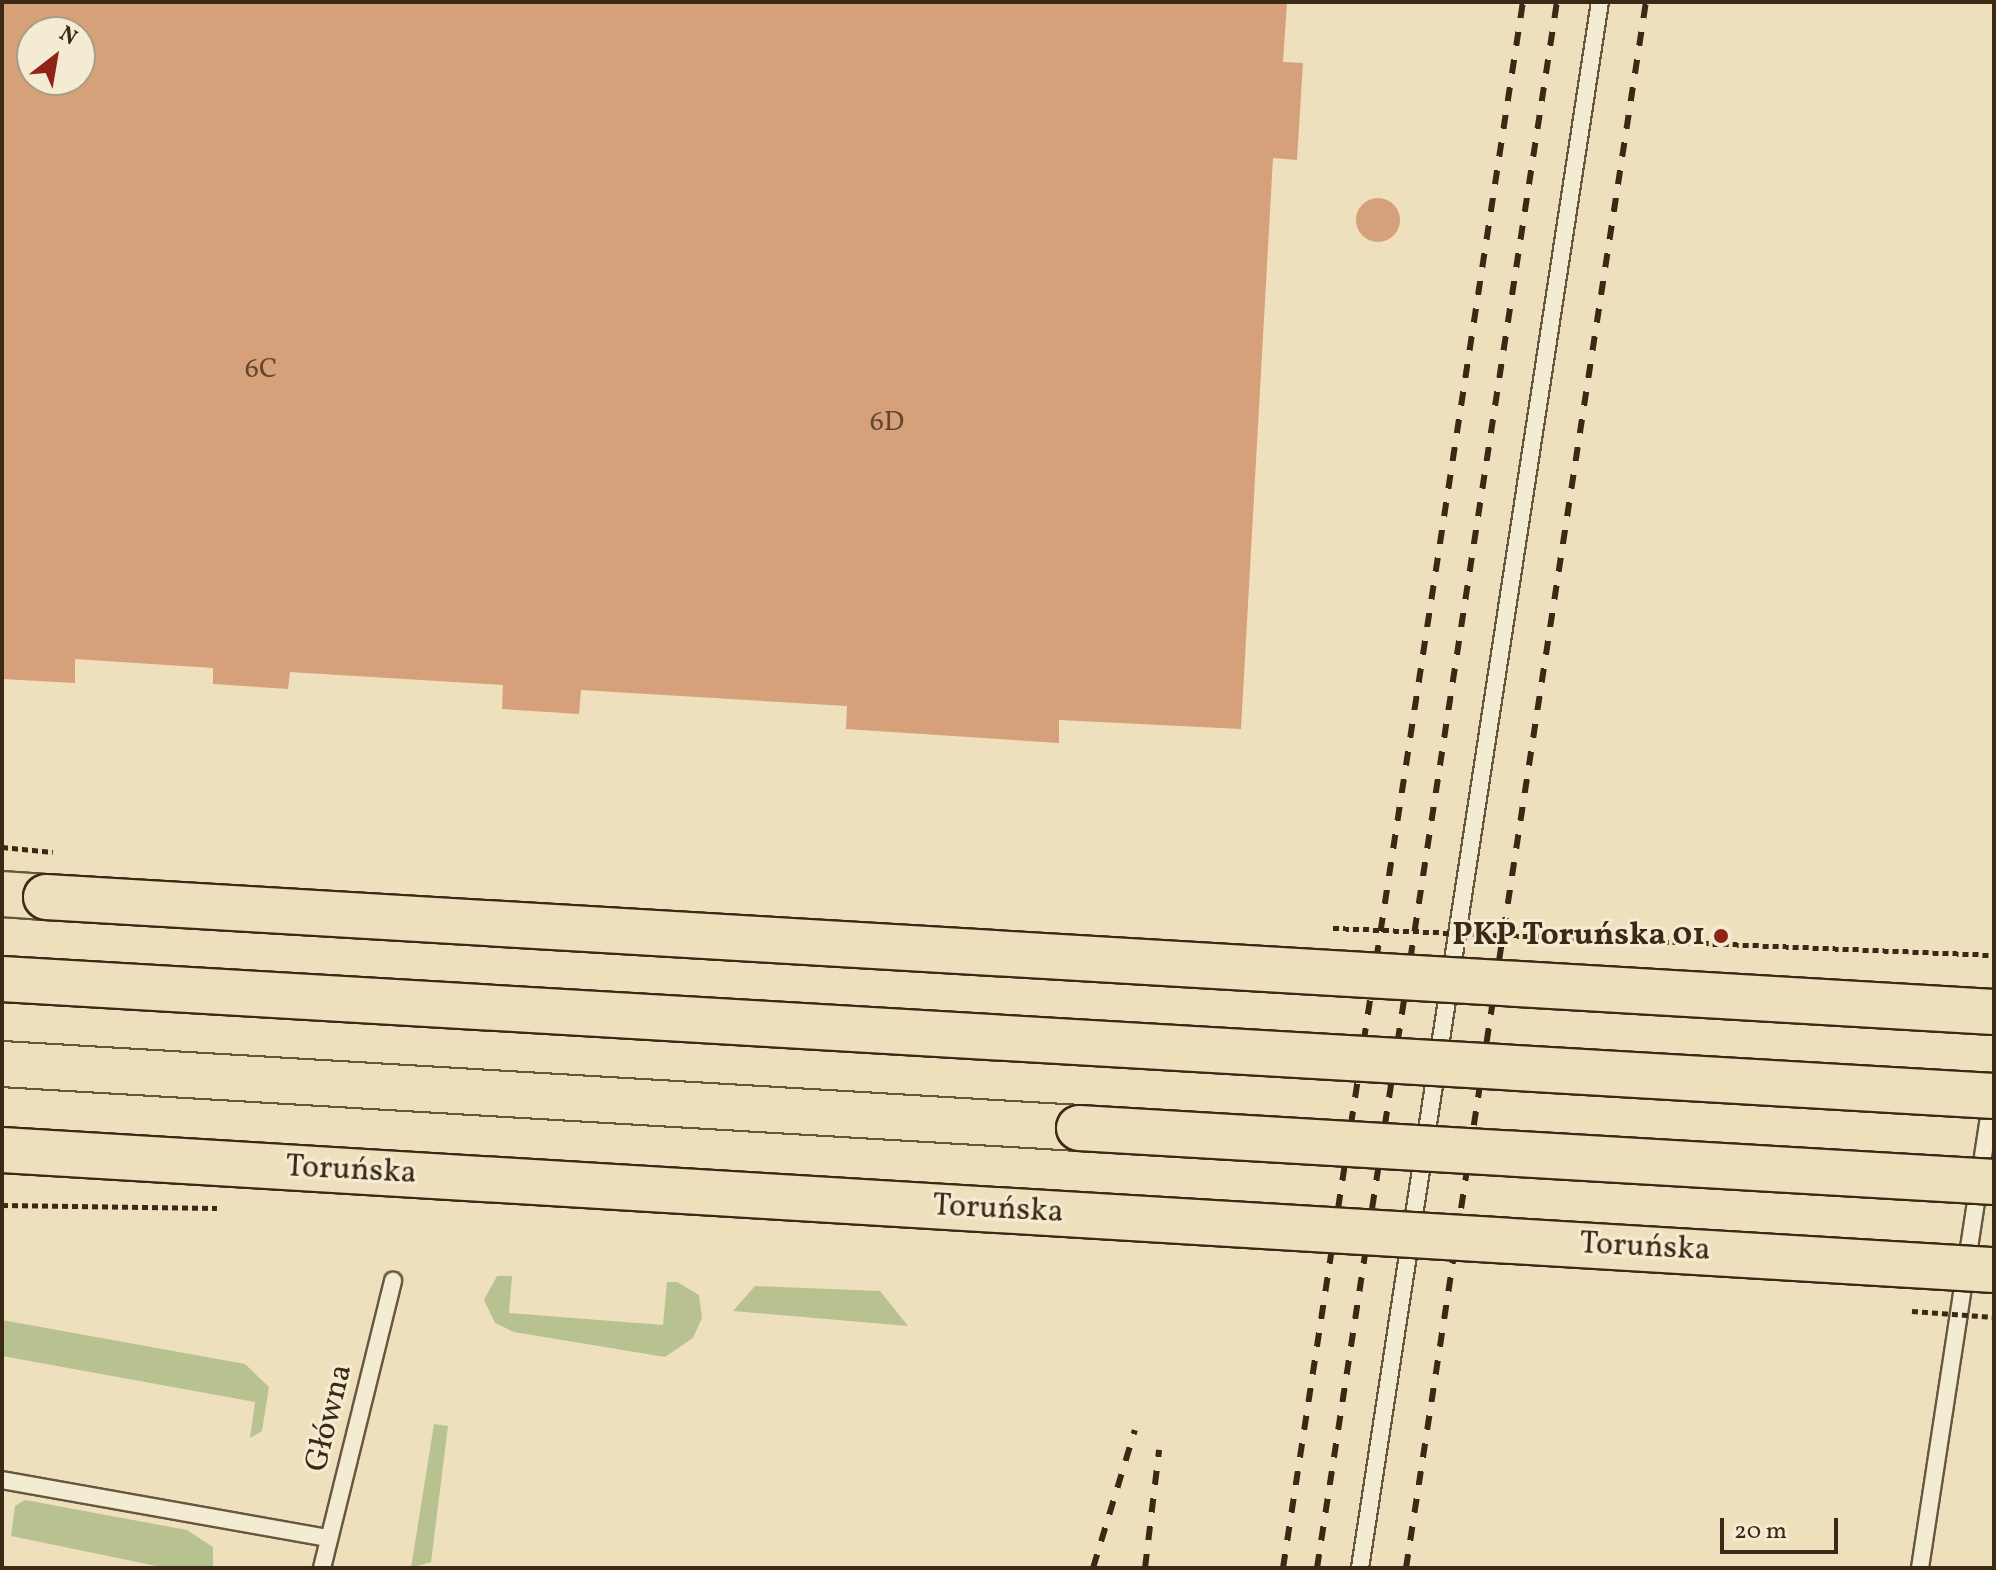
<!DOCTYPE html>
<html>
<head>
<meta charset="utf-8">
<style>
	body { margin:0 }
	#map { position:relative; width:1996px; height:1570px; overflow:hidden; background:#eee0bc; font-family:Vollkorn,serif }
	div>[style] { position:absolute }
	.green>* { inset:0; background:#b8c291 }
	.building>* { inset:0; background:#d6a07a }
	.round { border-radius:50% }
	.roads { filter:drop-shadow(2px 0 #68573f) drop-shadow(-2px 0 #68573f) drop-shadow(0 2px #68573f) drop-shadow(0 -2px #68573f) }
	.lane>* { height:16px; margin:-8px; padding:0 8px; transform-origin:8px; border-radius:8px; background:#f4ebd3 }
	.primary>* { height:44px; margin:-22px; padding:0 22px; transform-origin:22px; border-radius:22px; background:#eee0bc }
	.highway>* { height:44px; margin:-22px; padding:0 22px; transform-origin:22px; border-radius:22px; background:#eee0bc }
	.rail>* { height:6px; margin-top:-3px; transform-origin:0; background:repeating-linear-gradient(90deg,#3c2915 0 14px,transparent 0 28px) }
	.path-bridge>* { height:5px; margin-top:-2.5px; transform-origin:0; background:repeating-linear-gradient(90deg,#3c2915 0 6px,transparent 0 10px) }
	.bridges { filter:drop-shadow(2px 0 #3c2915) drop-shadow(-2px 0 #3c2915) drop-shadow(0 2px #3c2915) drop-shadow(0 -2px #3c2915) }
	.primary-bridge>* { height:44px; margin:-22px; padding:0 22px; transform-origin:22px; border-radius:22px; background:#eee0bc }
	.highway-bridge>* { height:44px; margin:-22px; padding:0 22px; transform-origin:22px; border-radius:22px; background:#eee0bc }
	.dots>* { width:22px; height:22px; translate:-50% -50%; box-sizing:border-box; border:4px solid #f4ebd3; border-radius:50% }
	span { translate:-50% -50%; white-space:nowrap; text-align:center; line-height:1.15; -webkit-text-stroke:6px #f4ebd3; paint-order:stroke }
	.number-label { font-size:28px; color:#62472e }
	.number-label span { -webkit-text-stroke-width:0 }
	.poi-label { font-size:32px; color:#3c2915; font-weight:700 }
	.right { translate:-100% -50%; text-align:right }
	.street-label { font-size:32px; color:#3c2915 }
	.frame { position:absolute; inset:0; border:4px solid #3c2915; pointer-events:none }
	.north { position:absolute; left:16px; top:16px; width:80px; height:80px; box-sizing:border-box; background:#f4ebd3; border:2px solid #aa9d87; border-radius:50%; rotate:31deg; font-size:22px; font-weight:700; line-height:32px; text-align:center; color:#3c2915 }
	.north::after { content:''; display:block; margin:auto; width:28px; height:36px; background:#8f2418; clip-path:polygon(50% 0,100% 100%,50% 72%,0 100%) }
	.scale { position:absolute; left:1720px; top:1518px; width:118px; height:36px; box-sizing:border-box; border:4px solid #3c2915; border-top:0; padding-left:10px; font-size:24px; line-height:28px; white-space:nowrap; color:#3c2915; -webkit-text-stroke:6px #f4ebd3; paint-order:stroke }
</style>
</head>
<body>
<div id="map">
	<div class="green">
		<div style="clip-path:polygon(497px 1276px,512px 1276px,509px 1313px,663px 1325px,667px 1282px,677px 1282px,699px 1295px,702px 1318px,693px 1338px,665px 1357px,514px 1332px,495px 1323px,484px 1300px)"></div>
		<div style="clip-path:polygon(755px 1286px,880px 1291px,908px 1326px,733px 1311px)"></div>
		<div style="clip-path:polygon(2px 1320px,245px 1364px,269px 1387px,262px 1431px,250px 1438px,255px 1402px,2px 1356px)"></div>
		<div style="clip-path:polygon(434px 1424px,448px 1426px,431px 1562px,411px 1568px)"></div>
		<div style="clip-path:polygon(25px 1500px,187px 1530px,213px 1547px,213px 1568px,166px 1568px,11px 1536px,15px 1506px)"></div>
	</div>
	<div class="building">
		<div style="clip-path:polygon(evenodd,2px 2px,1287px 2px,1283px 62px,1303px 63px,1297px 160px,1273px 158px,1241px 729px,1059px 720px,1059px 743px,846px 729px,847px 706px,581px 690px,579px 714px,502px 709px,503px 685px,290px 672px,288px 689px,213px 684px,213px 668px,75px 659px,75px 683px,2px 679px,2px 2px,32px 32px,80px 32px,80px 80px,32px 80px,32px 32px)"></div>
		<div class="round" style="left:1356px;top:198px;width:44px;height:44px"></div>
	</div>
	<div class="roads">
		<div class="lane">
			<div style="left:2px;top:1480px;width:332px;rotate:10.1deg"></div>
			<div style="left:322px;top:1568px;width:296px;rotate:-76.1deg"></div>
			<div style="left:1360px;top:1568px;width:1584px;rotate:-81.29deg"></div>
			<div style="left:1920px;top:1568px;width:474px;rotate:-81.3deg"></div>
		</div>
		<div class="primary">
			<div style="left:2px;top:894px;width:44px;rotate:3.9deg"></div>
		</div>
		<div class="highway">
			<div style="left:2px;top:1064px;width:1079px;rotate:3.4deg"></div>
		</div>
	</div>
	<div class="rail">
		<div style="left:1093px;top:1568px;width:144px;rotate:-73.1deg"></div>
		<div style="left:1145px;top:1568px;width:119px;rotate:-83.2deg"></div>
		<div style="left:1283px;top:1568px;width:1584px;rotate:-81.29deg"></div>
		<div style="left:1317px;top:1568px;width:1584px;rotate:-81.29deg"></div>
		<div style="left:1406px;top:1568px;width:1584px;rotate:-81.29deg"></div>
	</div>
	<div class="path-bridge">
		<div style="left:2px;top:847px;width:51px;rotate:5.6deg"></div>
		<div style="left:1333px;top:928px;width:662px;rotate:2.34deg"></div>
		<div style="left:2px;top:1205px;width:215px;rotate:0.8deg"></div>
		<div style="left:1912px;top:1311px;width:82px;rotate:4.2deg"></div>
	</div>
	<div class="bridges">
		<div class="primary-bridge">
			<div style="left:46px;top:897px;width:1951px;rotate:3.38deg"></div>
			<div style="left:2px;top:1150px;width:1996px;rotate:3.45deg"></div>
		</div>
		<div class="highway-bridge">
			<div style="left:2px;top:979px;width:1995px;rotate:3.36deg"></div>
			<div style="left:1079px;top:1128px;width:917px;rotate:3.38deg"></div>
		</div>
	</div>
	<div class="dots">
		<div style="left:1721px;top:936px;background:#8f2418"></div>
	</div>
	<div class="number-label">
		<span style="left:261px;top:370px">6C</span>
		<span style="left:887px;top:423px">6D</span>
	</div>
	<div class="poi-label">
		<span class="right" style="left:1705px;top:936px">PKP Toruńska 01</span>
	</div>
	<div class="street-label">
		<span style="left:351px;top:1171px;rotate:3deg">Toruńska</span>
		<span style="left:998px;top:1210px;rotate:3deg">Toruńska</span>
		<span style="left:1645px;top:1248px;rotate:3deg">Toruńska</span>
		<span style="left:330px;top:1418px;rotate:-76deg">Główna</span>
	</div>
	<div class="frame"></div>
	<div class="north">N</div>
	<div class="scale">20 m</div>
</div>
</body>
</html>
